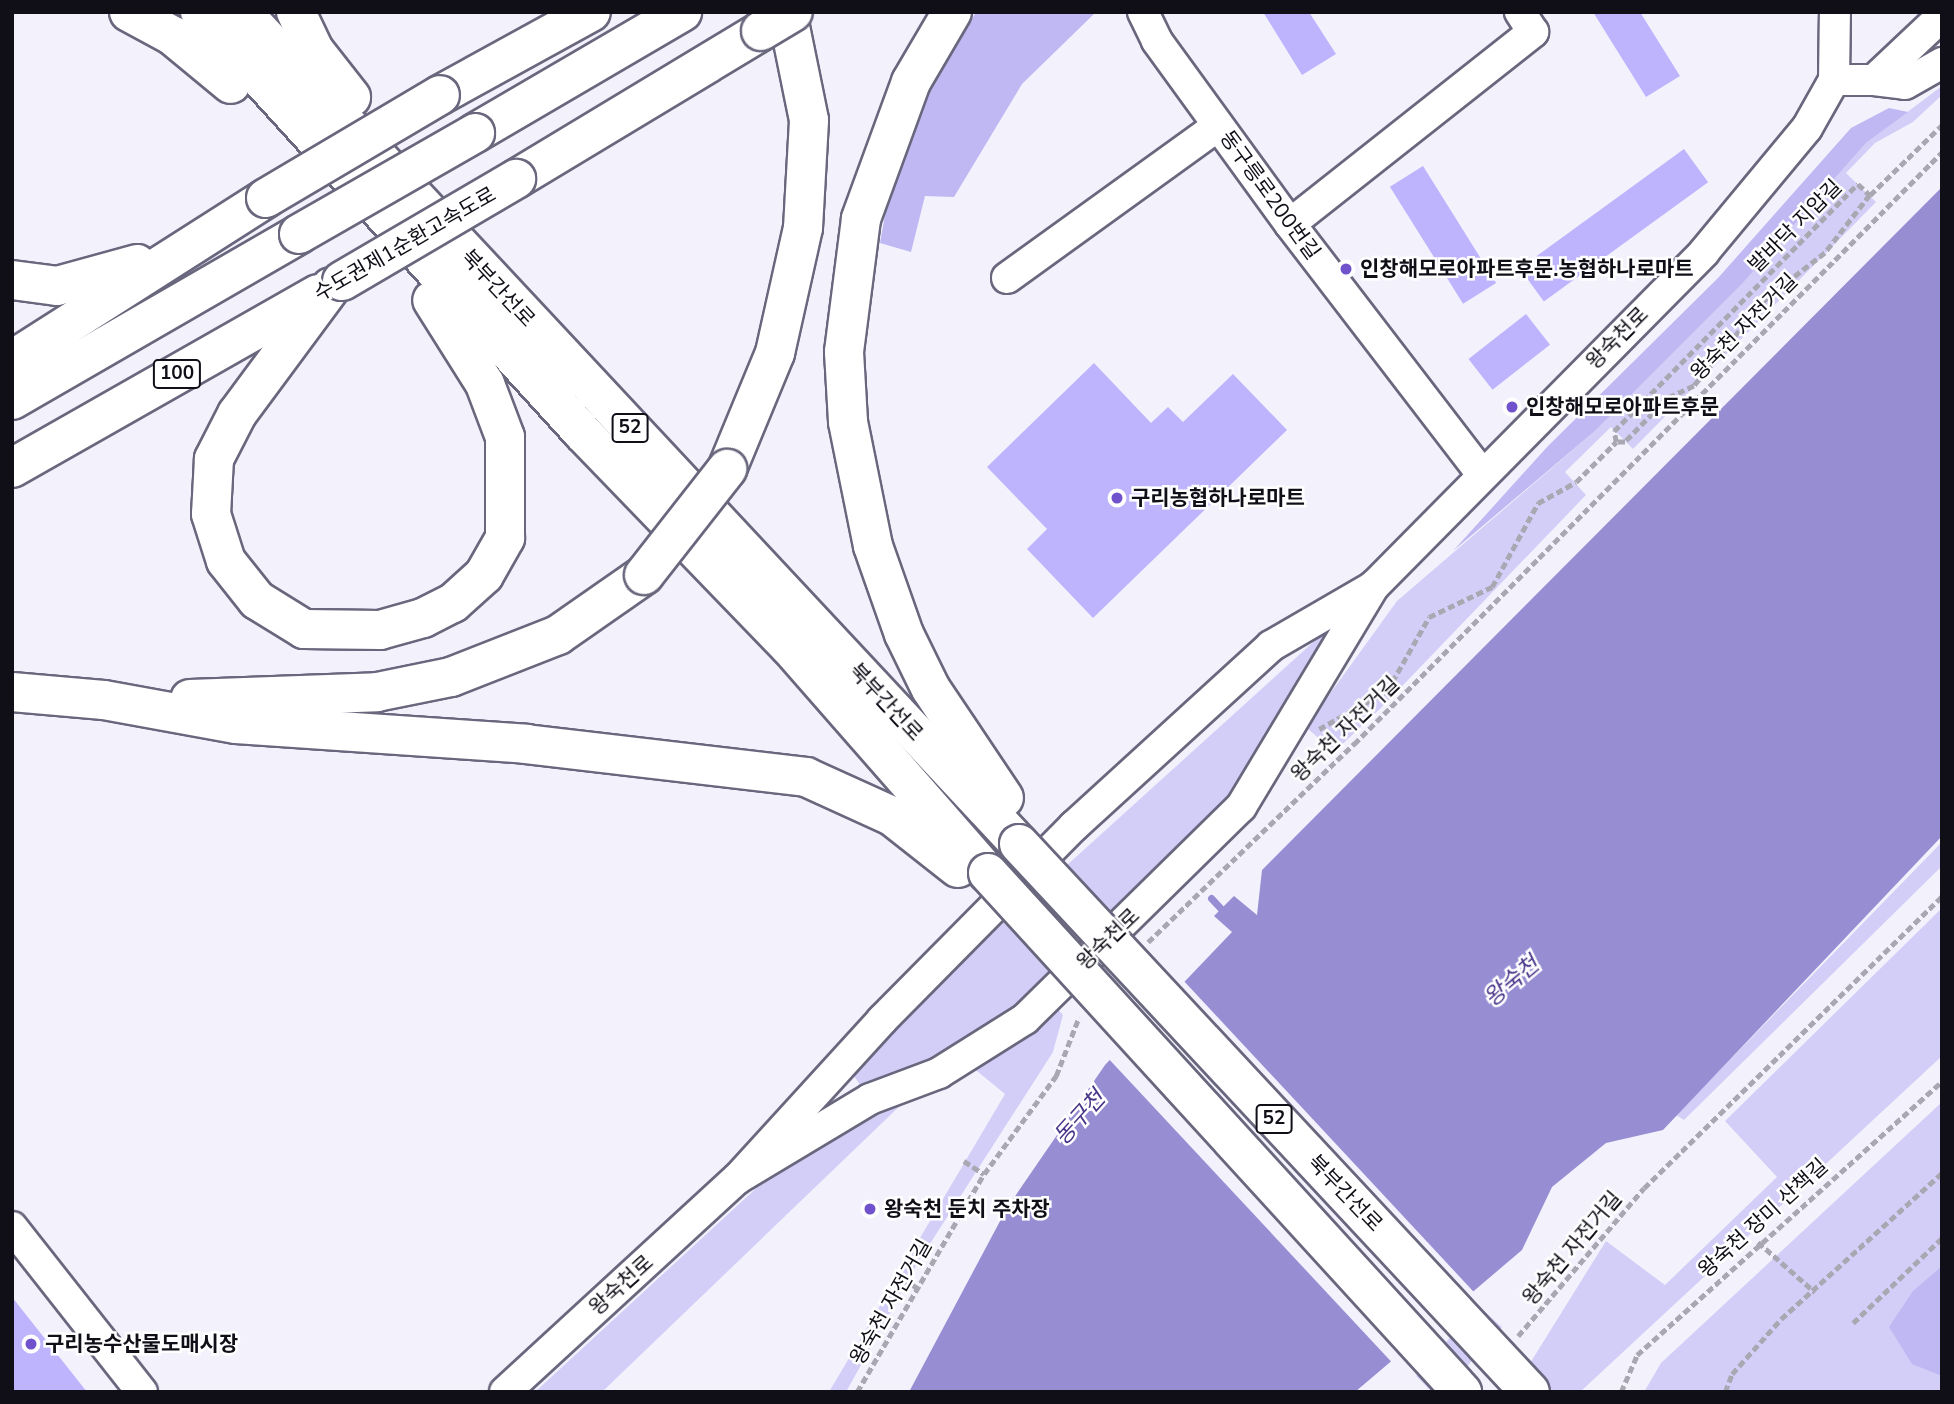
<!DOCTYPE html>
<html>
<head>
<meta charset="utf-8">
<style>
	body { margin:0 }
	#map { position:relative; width:1954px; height:1404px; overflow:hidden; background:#f3f2fc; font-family:"Nunito Sans","Noto Sans KR",sans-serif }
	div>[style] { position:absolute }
	.green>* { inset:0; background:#d3cef7 }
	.forest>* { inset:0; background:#bfb8f3 }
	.water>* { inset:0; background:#978dd3 }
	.pier>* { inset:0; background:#f3f2fc; transform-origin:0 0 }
	.stream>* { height:7px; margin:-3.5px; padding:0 3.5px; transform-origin:3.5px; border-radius:3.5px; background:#978dd3 }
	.building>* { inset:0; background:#bdb4fd; transform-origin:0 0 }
	.path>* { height:4.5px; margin-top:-2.25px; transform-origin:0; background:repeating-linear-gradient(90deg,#a9a8b2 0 7px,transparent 0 10.5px) }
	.roads { filter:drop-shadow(2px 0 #69677d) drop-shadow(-2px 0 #69677d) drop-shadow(0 2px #69677d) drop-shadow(0 -2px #69677d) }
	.minor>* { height:30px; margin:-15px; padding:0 15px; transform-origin:15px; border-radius:15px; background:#fff }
	.highway>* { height:38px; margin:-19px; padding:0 19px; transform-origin:19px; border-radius:19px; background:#fff }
	.bridges { filter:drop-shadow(2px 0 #69677d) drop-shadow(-2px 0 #69677d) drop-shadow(0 2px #69677d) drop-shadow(0 -2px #69677d) }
	.highway-bridge>* { height:38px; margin:-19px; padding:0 19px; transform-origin:19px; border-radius:19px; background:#fff }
	.dots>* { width:19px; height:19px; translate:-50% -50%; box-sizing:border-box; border:4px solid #fff; border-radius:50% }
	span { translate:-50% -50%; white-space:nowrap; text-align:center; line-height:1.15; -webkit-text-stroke:5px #fff; paint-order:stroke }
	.shield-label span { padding:2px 5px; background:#fff; border:2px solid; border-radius:5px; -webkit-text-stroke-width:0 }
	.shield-label { font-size:19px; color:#100f18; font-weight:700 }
	.street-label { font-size:21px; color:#100f18 }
	.poi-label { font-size:21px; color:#100f18; font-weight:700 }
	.left { translate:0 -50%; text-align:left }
	.water-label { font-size:23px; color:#493589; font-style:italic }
	.frame { position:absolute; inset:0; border:14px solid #100f18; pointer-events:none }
</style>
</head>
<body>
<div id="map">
	<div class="green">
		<div style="clip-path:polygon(1942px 86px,1942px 95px,1913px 122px,1875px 143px,1846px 173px,1876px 202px,1633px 449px,1611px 427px,1565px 472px,1586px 495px,1382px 707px,1334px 752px,1306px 727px,1397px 601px,1595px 431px,1742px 284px,1866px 143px)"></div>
		<div style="clip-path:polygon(1331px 626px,1231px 804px,998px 1026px,925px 1069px,862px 1088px,854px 1076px,896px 1020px)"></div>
		<div style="clip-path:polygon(1942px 842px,1942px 866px,1684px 1120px,1676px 1115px)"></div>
		<div style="clip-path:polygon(1942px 908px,1942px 1056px,1580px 1392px,1501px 1392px,1532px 1360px,1606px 1241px,1665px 1285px,1777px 1177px,1725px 1121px)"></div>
		<div style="clip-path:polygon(1051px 1001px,1063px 1015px,1053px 1052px,917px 1264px,846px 1392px,829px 1392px,1005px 1094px,972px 1067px)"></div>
		<div style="clip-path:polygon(905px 1101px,602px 1392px,535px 1392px,777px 1169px)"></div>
		<div style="clip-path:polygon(1942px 1102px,1942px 1392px,1644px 1392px,1661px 1363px)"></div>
		<div style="clip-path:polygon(1478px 1306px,1502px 1327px,1444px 1392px,1432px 1392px,1416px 1376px)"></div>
	</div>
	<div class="forest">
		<div style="clip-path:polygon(976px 12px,1096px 12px,1022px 84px,954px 197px,925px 196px,911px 252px,880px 243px,888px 198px,923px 103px)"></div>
		<div style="clip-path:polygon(1889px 108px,1908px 112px,1866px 143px,1742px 284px,1595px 431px,1453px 551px,1548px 446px,1718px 278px,1851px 128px)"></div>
		<div style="clip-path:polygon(1942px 1266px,1942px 1376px,1912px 1364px,1889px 1327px,1913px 1291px)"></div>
	</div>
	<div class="water">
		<div style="clip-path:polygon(1942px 187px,1942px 836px,1663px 1130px,1606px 1143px,1552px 1187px,1522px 1250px,1355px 1392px,909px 1392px,1007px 1208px,1105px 1065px,1232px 932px,1214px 916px,1234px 896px,1257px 915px,1262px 870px)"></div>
	</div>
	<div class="pier">
		<div style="left:1182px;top:979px;width:433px;height:108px;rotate:47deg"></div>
	</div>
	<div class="stream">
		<div style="left:1211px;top:898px;width:23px;rotate:47deg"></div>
	</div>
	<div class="building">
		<div style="clip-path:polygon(1263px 12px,1309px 12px,1336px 54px,1302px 75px)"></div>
		<div style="clip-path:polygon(1593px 12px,1640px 12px,1680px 76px,1646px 97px)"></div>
		<div style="left:1684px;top:149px;width:41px;height:203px;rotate:54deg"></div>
		<div style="left:1423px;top:166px;width:138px;height:39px;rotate:58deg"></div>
		<div style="left:1526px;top:314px;width:39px;height:73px;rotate:52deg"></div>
		<div style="clip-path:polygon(1094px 363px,1151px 423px,1168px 407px,1183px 422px,1233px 374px,1287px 430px,1093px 618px,1027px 549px,1047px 529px,987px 467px)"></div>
		<div style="clip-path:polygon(12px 1297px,87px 1392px,12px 1392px)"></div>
	</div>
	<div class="path">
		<div style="left:1858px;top:184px;width:16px;rotate:43deg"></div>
		<div style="left:1870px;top:195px;width:73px;rotate:127.8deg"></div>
		<div style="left:1825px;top:253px;width:75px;rotate:142.1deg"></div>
		<div style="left:1766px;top:299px;width:113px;rotate:129.6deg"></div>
		<div style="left:1694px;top:386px;width:29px;rotate:155deg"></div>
		<div style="left:1668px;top:398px;width:62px;rotate:134.3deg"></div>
		<div style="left:1625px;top:442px;width:9px;rotate:180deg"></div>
		<div style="left:1616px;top:442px;width:11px;rotate:-100deg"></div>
		<div style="left:1614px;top:431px;width:347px;rotate:-45.4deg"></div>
		<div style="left:1870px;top:195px;width:100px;rotate:-44.2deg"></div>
		<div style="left:1319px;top:729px;width:78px;rotate:-29.2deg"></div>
		<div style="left:1387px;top:691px;width:85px;rotate:-60.4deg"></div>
		<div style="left:1429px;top:617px;width:70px;rotate:-25.5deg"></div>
		<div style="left:1492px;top:587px;width:96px;rotate:-61.3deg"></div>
		<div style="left:1538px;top:503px;width:43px;rotate:-28.9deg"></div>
		<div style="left:1576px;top:482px;width:57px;rotate:-45deg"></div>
		<div style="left:1148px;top:942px;width:286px;rotate:-43.9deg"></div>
		<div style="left:1354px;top:744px;width:834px;rotate:-45.19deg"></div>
		<div style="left:964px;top:1161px;width:24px;rotate:33deg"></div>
		<div style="left:1758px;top:1242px;width:76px;rotate:41.3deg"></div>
		<div style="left:895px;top:1274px;width:26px;rotate:32deg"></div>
		<div style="left:1853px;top:1323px;width:123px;rotate:-43.7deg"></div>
		<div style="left:1518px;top:1336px;width:194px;rotate:-49.6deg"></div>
		<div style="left:1644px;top:1188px;width:417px;rotate:-44.4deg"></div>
		<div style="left:857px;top:1392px;width:252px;rotate:-59.8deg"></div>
		<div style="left:984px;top:1174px;width:122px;rotate:-53.7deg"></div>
		<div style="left:1056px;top:1076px;width:63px;rotate:-68.7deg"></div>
		<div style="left:1621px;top:1392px;width:40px;rotate:-66.6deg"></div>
		<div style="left:1637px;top:1355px;width:410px;rotate:-41.9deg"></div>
		<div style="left:1725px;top:1392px;width:19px;rotate:-69deg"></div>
		<div style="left:1732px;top:1374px;width:74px;rotate:-48.3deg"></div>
		<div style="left:1781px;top:1319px;width:217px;rotate:-42.2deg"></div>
	</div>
	<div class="roads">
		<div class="minor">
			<div style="left:1143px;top:12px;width:32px;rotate:64deg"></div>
			<div style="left:1157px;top:41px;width:226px;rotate:54deg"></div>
			<div style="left:1290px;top:224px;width:314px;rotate:52.5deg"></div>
			<div style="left:1834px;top:80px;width:40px"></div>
			<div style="left:1874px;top:80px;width:93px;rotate:-43.3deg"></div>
			<div style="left:1874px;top:80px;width:31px;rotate:7deg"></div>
			<div style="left:1905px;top:84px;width:43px;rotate:-29.6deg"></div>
			<div style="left:1290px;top:224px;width:310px;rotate:-38.3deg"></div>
			<div style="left:1533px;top:32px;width:24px;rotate:-123deg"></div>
			<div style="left:1007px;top:278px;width:260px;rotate:-35.8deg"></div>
			<div style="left:737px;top:1179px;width:155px;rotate:-31deg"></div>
			<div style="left:870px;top:1099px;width:74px;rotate:-20.6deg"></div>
			<div style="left:939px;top:1073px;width:102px;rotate:-32.1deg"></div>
			<div style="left:1025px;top:1019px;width:303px;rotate:-44.5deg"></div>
			<div style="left:1241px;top:807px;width:258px;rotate:-59deg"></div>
			<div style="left:1374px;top:586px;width:470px;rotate:-45.3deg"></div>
			<div style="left:1704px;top:252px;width:161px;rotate:-50.3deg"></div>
			<div style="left:1807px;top:128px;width:55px;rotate:-60.6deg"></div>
			<div style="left:1834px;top:80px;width:68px;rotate:-89.2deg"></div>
			<div style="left:12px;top:1227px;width:210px;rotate:51.8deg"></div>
			<div style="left:505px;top:1392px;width:315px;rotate:-42.6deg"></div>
			<div style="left:737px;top:1179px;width:215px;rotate:-47.6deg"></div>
			<div style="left:882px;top:1020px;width:273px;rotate:-45.3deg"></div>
			<div style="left:1074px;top:826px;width:267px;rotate:-42.4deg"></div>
			<div style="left:1271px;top:646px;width:116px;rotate:-30.1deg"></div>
		</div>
		<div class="highway">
			<div style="left:129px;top:12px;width:50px;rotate:28.6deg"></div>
			<div style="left:173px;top:36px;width:75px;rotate:39.6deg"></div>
			<div style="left:200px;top:12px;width:569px;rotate:47.71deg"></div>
			<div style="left:583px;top:433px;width:296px;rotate:46deg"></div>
			<div style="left:789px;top:646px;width:302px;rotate:48.8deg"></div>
			<div style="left:242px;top:12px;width:1138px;rotate:46.96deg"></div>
			<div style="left:296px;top:12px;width:42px;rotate:64.7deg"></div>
			<div style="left:314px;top:50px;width:60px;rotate:51.8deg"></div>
			<div style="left:952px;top:12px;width:81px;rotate:120.4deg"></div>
			<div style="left:911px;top:82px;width:146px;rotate:110.1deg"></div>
			<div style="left:861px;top:219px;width:134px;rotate:97.3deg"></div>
			<div style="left:844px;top:352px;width:70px;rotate:86.7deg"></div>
			<div style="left:848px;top:422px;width:126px;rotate:78.6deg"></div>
			<div style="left:873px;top:546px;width:93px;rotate:70.6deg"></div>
			<div style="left:904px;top:634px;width:61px;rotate:63.9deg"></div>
			<div style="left:931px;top:689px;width:131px;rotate:56.2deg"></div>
			<div style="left:440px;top:95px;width:172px;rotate:-28.8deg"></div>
			<div style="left:475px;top:133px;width:240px;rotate:-30.3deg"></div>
			<div style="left:516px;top:179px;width:286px;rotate:-31.1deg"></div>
			<div style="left:12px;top:280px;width:45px;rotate:7.6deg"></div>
			<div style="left:57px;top:286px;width:83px;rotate:-15.4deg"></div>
			<div style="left:331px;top:287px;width:158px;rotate:126.5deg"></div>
			<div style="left:237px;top:414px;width:51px;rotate:117.1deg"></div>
			<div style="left:214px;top:459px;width:55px;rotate:93.1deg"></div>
			<div style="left:211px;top:514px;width:49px;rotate:72.3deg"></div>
			<div style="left:226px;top:561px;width:50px;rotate:51.5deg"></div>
			<div style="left:257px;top:600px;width:55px;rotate:31.7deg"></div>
			<div style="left:304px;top:629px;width:76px;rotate:0.8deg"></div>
			<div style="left:380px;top:630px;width:45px;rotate:-15.6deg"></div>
			<div style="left:423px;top:618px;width:34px;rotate:-27deg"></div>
			<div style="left:453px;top:603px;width:42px;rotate:-42.1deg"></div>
			<div style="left:484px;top:575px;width:43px;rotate:-60.4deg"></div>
			<div style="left:505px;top:538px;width:101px;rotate:-90deg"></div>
			<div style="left:505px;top:437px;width:57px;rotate:-110.7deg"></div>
			<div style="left:485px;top:384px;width:99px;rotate:-122.2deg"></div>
			<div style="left:12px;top:360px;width:301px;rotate:-32.5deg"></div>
			<div style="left:12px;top:400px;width:332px;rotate:-30deg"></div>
			<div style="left:12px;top:468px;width:352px;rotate:-29.6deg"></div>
			<div style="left:727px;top:469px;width:126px;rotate:-67.5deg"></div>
			<div style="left:775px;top:353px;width:128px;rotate:-77.4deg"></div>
			<div style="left:803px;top:228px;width:108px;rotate:-86.8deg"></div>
			<div style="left:809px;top:120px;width:110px;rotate:-101.5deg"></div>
			<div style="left:12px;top:692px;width:92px;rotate:5deg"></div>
			<div style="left:104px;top:700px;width:134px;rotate:10.3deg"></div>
			<div style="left:236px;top:724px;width:291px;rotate:3.9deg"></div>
			<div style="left:526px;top:744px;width:282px;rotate:6.7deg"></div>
			<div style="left:806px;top:777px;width:94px;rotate:24.4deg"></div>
			<div style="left:892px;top:816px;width:84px;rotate:38.2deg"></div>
			<div style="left:190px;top:699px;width:187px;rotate:-2.1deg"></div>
			<div style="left:377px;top:692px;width:76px;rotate:-11.5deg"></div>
			<div style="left:451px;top:677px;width:115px;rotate:-21.4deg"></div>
			<div style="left:558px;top:635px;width:105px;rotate:-34.9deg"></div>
		</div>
	</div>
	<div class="bridges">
		<div class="highway-bridge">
			<div style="left:761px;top:31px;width:37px;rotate:-31deg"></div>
			<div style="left:266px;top:198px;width:202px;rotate:-30.6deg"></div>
			<div style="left:299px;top:234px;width:203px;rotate:-29.8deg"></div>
			<div style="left:342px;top:281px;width:202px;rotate:-30.4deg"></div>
			<div style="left:644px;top:575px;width:135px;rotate:-51.9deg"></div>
			<div style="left:1019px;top:844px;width:749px;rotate:47deg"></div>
			<div style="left:988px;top:873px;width:703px;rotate:47.59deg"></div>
		</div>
	</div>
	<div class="dots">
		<div style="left:1346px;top:269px;background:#6f52cc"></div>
		<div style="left:1512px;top:407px;background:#6f52cc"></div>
		<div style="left:1117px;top:498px;background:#6f52cc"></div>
		<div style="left:870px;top:1209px;background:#6f52cc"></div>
		<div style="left:31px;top:1344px;background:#6f52cc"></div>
	</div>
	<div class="shield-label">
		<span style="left:177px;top:374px">100</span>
		<span style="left:630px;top:428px">52</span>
		<span style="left:1274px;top:1119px">52</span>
	</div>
	<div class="street-label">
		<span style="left:1270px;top:195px;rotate:54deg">동구릉로200번길</span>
		<span style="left:1795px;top:226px;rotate:-45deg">발바닥 지압길</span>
		<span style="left:405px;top:244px;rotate:-30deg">수도권제1순환고속도로</span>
		<span style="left:498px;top:288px;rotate:47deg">북부간선로</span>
		<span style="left:1744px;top:327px;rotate:-45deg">왕숙천 자전거길</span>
		<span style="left:1617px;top:338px;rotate:-45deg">왕숙천로</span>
		<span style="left:886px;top:702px;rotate:47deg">북부간선로</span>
		<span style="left:1345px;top:729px;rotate:-44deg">왕숙천 자전거길</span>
		<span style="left:1108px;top:939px;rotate:-44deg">왕숙천로</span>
		<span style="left:1345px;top:1193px;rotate:46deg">북부간선로</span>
		<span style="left:1763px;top:1218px;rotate:-42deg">왕숙천 장미 산책길</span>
		<span style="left:1572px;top:1248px;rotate:-50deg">왕숙천 자전거길</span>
		<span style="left:621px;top:1285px;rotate:-42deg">왕숙천로</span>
		<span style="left:891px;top:1302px;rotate:-60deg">왕숙천 자전거길</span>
	</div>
	<div class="poi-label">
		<span class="left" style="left:1360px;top:269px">인창해모로아파트후문.농협하나로마트</span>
		<span class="left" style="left:1526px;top:407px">인창해모로아파트후문</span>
		<span class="left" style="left:1131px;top:498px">구리농협하나로마트</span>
		<span class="left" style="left:884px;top:1209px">왕숙천 둔치 주차장</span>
		<span class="left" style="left:45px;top:1344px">구리농수산물도매시장</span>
	</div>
	<div class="water-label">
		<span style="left:1512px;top:982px;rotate:-40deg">왕숙천</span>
		<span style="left:1080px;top:1118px;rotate:-48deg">동구천</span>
	</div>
	<div class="frame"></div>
</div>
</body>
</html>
